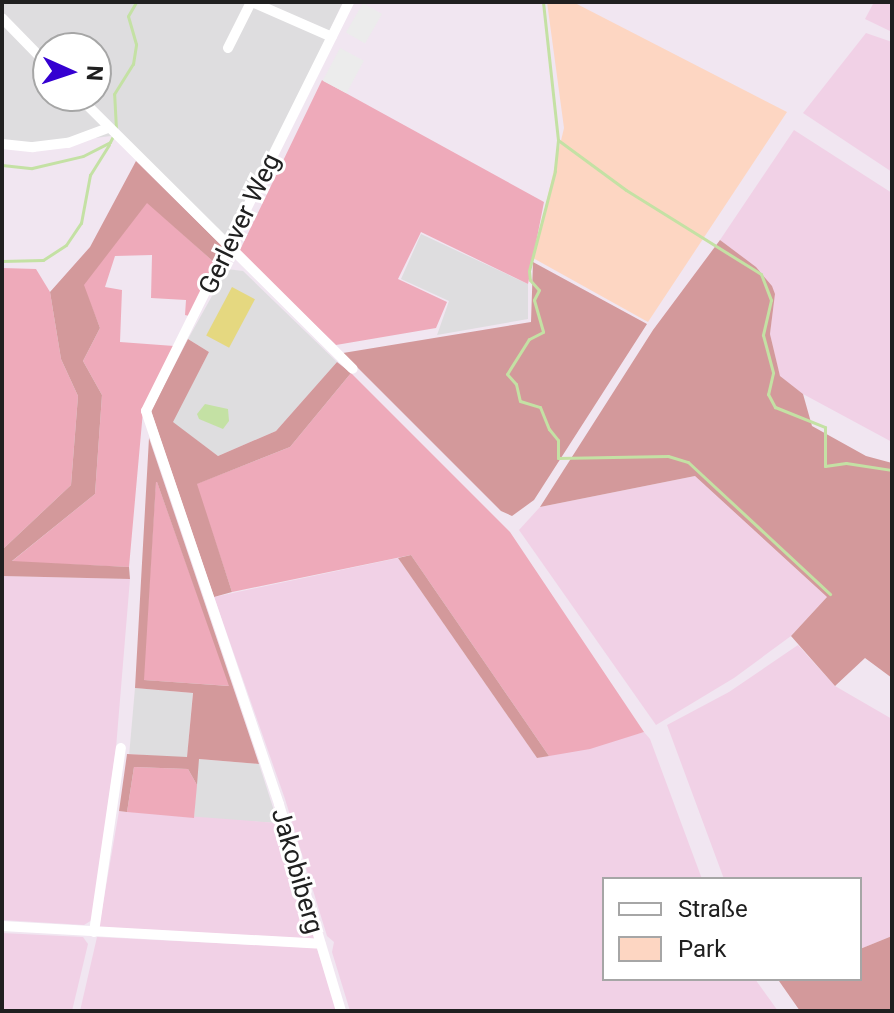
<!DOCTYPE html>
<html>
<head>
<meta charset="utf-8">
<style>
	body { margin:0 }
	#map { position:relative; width:894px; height:1013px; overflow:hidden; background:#f1e6f1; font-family:Roboto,sans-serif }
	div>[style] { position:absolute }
	.residential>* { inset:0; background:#dedddf; transform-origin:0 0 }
	.farmland>* { inset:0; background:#f1d1e6 }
	.grass>* { inset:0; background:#eeaaba }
	.forest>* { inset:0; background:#d3999b }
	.park>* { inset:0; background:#fdd6c2 }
	.pitch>* { inset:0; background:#e5d880; transform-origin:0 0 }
	.parking>* { inset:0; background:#ececec; transform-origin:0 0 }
	.water>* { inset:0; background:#c4e1a4 }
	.stream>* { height:3px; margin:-1.5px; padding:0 1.5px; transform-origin:1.5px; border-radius:1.5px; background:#c4e1a4 }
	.street>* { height:10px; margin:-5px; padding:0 5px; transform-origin:5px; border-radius:5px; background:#fff }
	span { translate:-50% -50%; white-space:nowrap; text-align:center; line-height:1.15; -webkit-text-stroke:6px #fff; paint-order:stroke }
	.street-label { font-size:26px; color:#202020 }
	.frame { position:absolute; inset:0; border:4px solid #202020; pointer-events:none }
	.legend { position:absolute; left:602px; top:877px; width:260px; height:104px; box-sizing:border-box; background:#fff; border:2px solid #a6a6a6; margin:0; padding:10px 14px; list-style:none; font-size:24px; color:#202020 }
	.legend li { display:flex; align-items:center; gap:16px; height:40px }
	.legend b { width:40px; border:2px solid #a6a6a6 }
	.north { position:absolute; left:32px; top:32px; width:80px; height:80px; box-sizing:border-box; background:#fff; border:2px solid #a6a6a6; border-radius:50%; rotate:93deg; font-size:22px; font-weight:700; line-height:32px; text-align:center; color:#202020 }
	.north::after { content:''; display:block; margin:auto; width:28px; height:36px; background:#3500d1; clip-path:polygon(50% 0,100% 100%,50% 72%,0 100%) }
</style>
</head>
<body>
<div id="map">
	<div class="residential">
		<div style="clip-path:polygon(evenodd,2px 2px,343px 2px,229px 243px,119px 135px,31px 146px,2px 142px,2px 2px,48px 48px,96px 48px,96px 96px,48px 96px,48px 48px)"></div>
		<div style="clip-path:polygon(421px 234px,528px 284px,528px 319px,437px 335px,449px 301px,401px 279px)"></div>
		<div style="clip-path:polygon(227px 269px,243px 271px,337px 362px,276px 431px,218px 456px,172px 422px,209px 352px,188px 339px)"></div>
		<div style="left:135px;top:688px;width:58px;height:66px;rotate:5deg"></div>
		<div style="clip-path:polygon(198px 759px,259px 764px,278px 823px,194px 818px)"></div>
	</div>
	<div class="farmland">
		<div style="clip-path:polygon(874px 2px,892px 2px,892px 32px,865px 19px)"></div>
		<div style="clip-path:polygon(866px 33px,892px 42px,892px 172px,803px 113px)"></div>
		<div style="clip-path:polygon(794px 130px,892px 193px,892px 442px,803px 394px,780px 377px,770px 334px,775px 294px,720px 240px)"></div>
		<div style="clip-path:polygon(695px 476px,827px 597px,791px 636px,734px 678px,656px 725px,519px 530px,540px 507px)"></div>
		<div style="clip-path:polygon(398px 558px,537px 758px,644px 732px,650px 739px,702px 879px,604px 879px,604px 979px,755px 979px,778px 1011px,350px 1011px,332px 952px,334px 942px,327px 936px,285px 799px,214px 597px)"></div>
		<div style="clip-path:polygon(2px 576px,130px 579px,116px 748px,92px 920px,84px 925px,2px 920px)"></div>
		<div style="clip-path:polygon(798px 645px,835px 686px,892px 719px,892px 936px,860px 949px,860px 879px,724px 879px,667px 725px,729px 692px)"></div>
		<div style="clip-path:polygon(119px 811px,278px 823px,315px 939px,99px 927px)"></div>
		<div style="clip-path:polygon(2px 933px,83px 937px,88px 944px,72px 1011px,2px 1011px)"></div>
		<div style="clip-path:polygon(97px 937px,317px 948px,337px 1011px,80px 1011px)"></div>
	</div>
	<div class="grass">
		<div style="clip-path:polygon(322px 80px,544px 202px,528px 284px,421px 232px,398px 279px,447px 302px,436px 328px,336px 345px,239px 252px)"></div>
		<div style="clip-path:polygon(147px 202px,216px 264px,189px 316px,185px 315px,186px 300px,151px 298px,152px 255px,115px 256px,105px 287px,122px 290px,120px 342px,174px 346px,143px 411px,129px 567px,11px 562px,95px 494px,102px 395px,83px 361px,100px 328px,83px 285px)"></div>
		<div style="clip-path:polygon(2px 268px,36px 269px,50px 292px,61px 359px,78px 396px,71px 485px,2px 550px)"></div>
		<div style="clip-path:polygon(351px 373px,510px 532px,644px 732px,590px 749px,549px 756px,411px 555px,232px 592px,196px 484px,290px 447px)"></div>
		<div style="clip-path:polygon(156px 479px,230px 686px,143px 680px)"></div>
		<div style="clip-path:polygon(134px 767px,188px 769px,197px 785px,194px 818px,127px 812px)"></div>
	</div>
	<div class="forest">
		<div style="clip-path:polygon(136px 161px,225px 249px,216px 264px,147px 203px,84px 285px,100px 328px,83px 361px,102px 395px,95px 494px,12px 561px,129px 567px,130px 579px,2px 576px,2px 550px,71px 485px,78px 396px,61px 359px,50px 292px,90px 247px)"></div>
		<div style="clip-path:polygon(720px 240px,756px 267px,772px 286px,775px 294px,770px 334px,780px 376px,803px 394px,812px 426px,866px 456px,892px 463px,892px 678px,865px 658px,835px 686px,791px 636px,827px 597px,695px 476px,540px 507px,653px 330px)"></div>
		<div style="clip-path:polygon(533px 262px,647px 324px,534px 500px,512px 516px,501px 511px,343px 353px,531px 322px)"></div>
		<div style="clip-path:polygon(188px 339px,209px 352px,173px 422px,218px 456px,276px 431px,337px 362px,351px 373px,290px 447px,197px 484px,232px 592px,214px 597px,151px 411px)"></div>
		<div style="clip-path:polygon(evenodd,149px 438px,259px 764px,199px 759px,197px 785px,188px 769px,134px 767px,127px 812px,119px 811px,127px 754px,187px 757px,193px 693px,135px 688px,149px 438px,156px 482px,157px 482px,229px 686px,144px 680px,156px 482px)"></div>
		<div style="clip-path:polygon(411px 555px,549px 756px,537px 758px,398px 558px)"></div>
		<div style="clip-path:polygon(892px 936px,892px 1011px,800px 1011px,779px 981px,860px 979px,860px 949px)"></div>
	</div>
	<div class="park">
		<div style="clip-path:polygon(547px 2px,573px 2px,787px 112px,648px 322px,533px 258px,564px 128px)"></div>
	</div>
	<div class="pitch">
		<div style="left:232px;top:287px;width:26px;height:55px;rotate:28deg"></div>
	</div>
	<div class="parking">
		<div style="left:363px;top:3px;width:22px;height:34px;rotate:30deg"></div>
		<div style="left:340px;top:48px;width:27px;height:37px;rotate:28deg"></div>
	</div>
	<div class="water">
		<div style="clip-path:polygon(205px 404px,228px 409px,229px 421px,223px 429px,199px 419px,197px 414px)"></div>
	</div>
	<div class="stream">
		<div style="left:543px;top:2px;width:139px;rotate:83.8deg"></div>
		<div style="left:558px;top:140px;width:84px;rotate:36.3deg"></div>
		<div style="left:626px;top:190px;width:159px;rotate:31.9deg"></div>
		<div style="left:761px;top:274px;width:28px;rotate:69deg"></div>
		<div style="left:771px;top:300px;width:36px;rotate:103deg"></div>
		<div style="left:763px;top:335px;width:39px;rotate:75deg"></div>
		<div style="left:773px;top:373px;width:22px;rotate:103deg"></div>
		<div style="left:768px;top:394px;width:15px;rotate:62deg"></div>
		<div style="left:775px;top:407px;width:54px;rotate:21.8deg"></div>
		<div style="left:825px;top:427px;width:39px;rotate:90deg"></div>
		<div style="left:825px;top:466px;width:21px;rotate:-8deg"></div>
		<div style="left:846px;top:463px;width:47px;rotate:8.7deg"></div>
		<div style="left:116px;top:129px;width:35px;rotate:-93deg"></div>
		<div style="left:114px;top:94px;width:36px;rotate:-58deg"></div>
		<div style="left:133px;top:64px;width:20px;rotate:-81deg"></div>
		<div style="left:136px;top:44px;width:29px;rotate:-106deg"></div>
		<div style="left:128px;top:16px;width:16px;rotate:-60deg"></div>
		<div style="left:558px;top:140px;width:31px;rotate:96deg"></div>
		<div style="left:555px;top:171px;width:103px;rotate:104.6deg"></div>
		<div style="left:529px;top:271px;width:9px;rotate:84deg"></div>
		<div style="left:530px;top:280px;width:13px;rotate:48deg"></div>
		<div style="left:539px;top:290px;width:11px;rotate:117deg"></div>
		<div style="left:534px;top:300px;width:33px;rotate:74deg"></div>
		<div style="left:543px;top:332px;width:16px;rotate:153deg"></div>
		<div style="left:529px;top:339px;width:41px;rotate:122.2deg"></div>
		<div style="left:507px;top:374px;width:13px;rotate:48deg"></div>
		<div style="left:516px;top:384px;width:17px;rotate:77deg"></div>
		<div style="left:520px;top:401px;width:21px;rotate:17deg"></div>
		<div style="left:540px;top:407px;width:24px;rotate:68deg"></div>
		<div style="left:549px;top:429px;width:14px;rotate:51deg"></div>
		<div style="left:558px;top:440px;width:18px;rotate:90deg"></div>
		<div style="left:558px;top:458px;width:110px;rotate:-1deg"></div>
		<div style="left:668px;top:456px;width:21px;rotate:17deg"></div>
		<div style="left:688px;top:462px;width:194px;rotate:42.9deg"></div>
		<div style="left:2px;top:165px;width:30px;rotate:6deg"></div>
		<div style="left:32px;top:168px;width:52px;rotate:-13.2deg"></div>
		<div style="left:83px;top:156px;width:30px;rotate:-27deg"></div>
		<div style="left:110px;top:142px;width:7px;rotate:-63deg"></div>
		<div style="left:2px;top:261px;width:41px;rotate:-1.4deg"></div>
		<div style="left:43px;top:260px;width:27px;rotate:-33deg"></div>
		<div style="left:66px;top:245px;width:27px;rotate:-56deg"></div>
		<div style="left:81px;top:223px;width:49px;rotate:-79.4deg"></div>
		<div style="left:90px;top:175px;width:36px;rotate:-58deg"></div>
	</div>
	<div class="street">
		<div style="left:252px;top:2px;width:87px;rotate:23.6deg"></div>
		<div style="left:2px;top:18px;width:66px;rotate:45.6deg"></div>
		<div style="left:228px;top:48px;width:51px;rotate:-63.4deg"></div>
		<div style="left:78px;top:96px;width:387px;rotate:44.8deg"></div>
		<div style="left:2px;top:144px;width:31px;rotate:6deg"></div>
		<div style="left:33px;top:147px;width:35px;rotate:-7deg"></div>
		<div style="left:68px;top:143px;width:43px;rotate:-20.6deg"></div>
		<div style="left:2px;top:926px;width:319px;rotate:3.2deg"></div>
		<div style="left:94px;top:932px;width:186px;rotate:-81.7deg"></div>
		<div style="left:341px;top:1011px;width:216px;rotate:-106.7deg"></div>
		<div style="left:279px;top:804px;width:415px;rotate:-108.7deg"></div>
		<div style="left:146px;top:411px;width:457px;rotate:-63.6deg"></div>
	</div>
	<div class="street-label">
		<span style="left:240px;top:224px;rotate:-64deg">Gerlever Weg</span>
		<span style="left:297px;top:871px;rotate:74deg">Jakobiberg</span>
	</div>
	<div class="frame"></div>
	<ul class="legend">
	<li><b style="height:10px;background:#fff"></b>Straße</li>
	<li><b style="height:22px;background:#fdd6c2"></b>Park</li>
	</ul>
	<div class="north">N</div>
</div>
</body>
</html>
